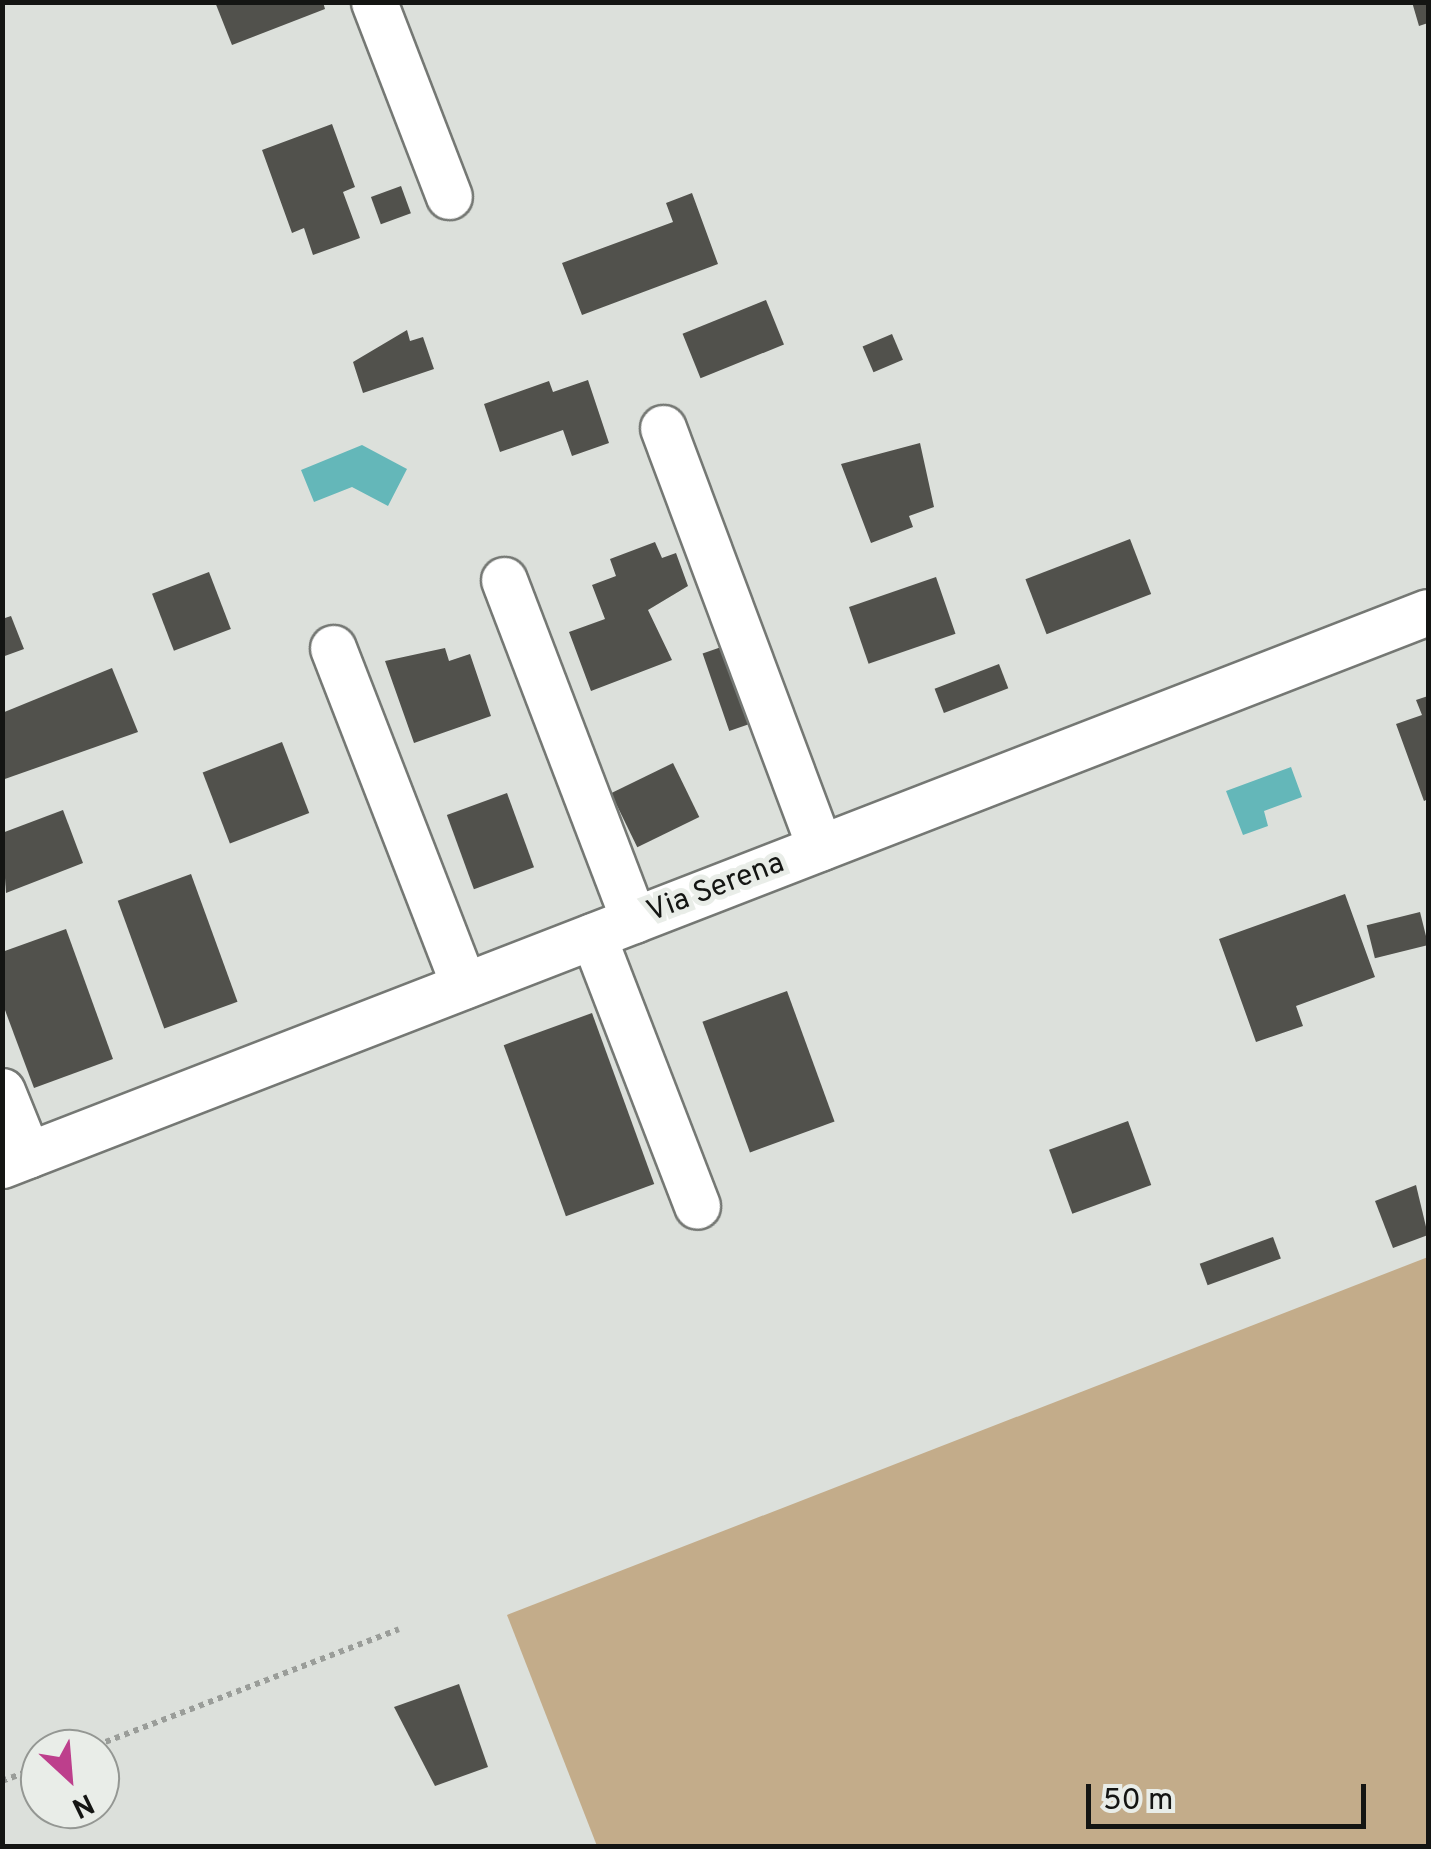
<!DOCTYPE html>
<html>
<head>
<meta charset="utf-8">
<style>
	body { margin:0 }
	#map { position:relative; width:1431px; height:1849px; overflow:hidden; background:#dce0db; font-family:Overpass,sans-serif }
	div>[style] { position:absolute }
	.green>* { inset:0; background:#c3ac8a }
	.water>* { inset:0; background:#64b7b9 }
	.building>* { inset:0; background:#51514c; transform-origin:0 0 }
	.path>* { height:6px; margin-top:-3px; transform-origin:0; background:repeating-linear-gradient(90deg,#9a9d99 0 5px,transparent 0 10px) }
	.roads { filter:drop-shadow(2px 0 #757874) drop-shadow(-2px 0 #757874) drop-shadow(0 2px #757874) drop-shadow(0 -2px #757874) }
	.street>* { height:45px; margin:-22.5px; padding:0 22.5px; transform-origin:22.5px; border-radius:22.5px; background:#fff }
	span { translate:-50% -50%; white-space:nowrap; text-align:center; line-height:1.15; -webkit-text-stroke:10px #e9ede8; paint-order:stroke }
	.street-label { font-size:30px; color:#141513 }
	.frame { position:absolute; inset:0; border:5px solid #141513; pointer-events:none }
	.north { position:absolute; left:20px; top:1729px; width:100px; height:100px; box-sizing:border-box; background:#e9ede8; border:2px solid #949793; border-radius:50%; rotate:154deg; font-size:28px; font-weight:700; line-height:40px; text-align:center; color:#141513 }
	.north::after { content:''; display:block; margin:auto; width:35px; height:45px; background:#bd3f8c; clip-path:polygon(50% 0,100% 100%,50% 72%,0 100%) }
	.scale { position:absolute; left:1086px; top:1784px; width:280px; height:45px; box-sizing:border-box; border:5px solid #141513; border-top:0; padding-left:12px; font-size:30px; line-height:35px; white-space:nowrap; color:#141513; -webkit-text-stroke:8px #e9ede8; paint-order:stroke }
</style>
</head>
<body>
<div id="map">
	<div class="green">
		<div style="clip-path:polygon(1428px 1257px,1428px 1846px,597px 1846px,507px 1615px)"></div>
	</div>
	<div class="water">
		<div style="clip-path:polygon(362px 445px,407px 469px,388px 506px,352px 487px,314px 502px,301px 470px)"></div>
		<div style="clip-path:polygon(1291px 767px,1302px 797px,1264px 811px,1268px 826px,1243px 835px,1226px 791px)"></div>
	</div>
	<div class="building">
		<div style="clip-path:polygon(215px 2px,323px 2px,325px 9px,232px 45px)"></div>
		<div style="clip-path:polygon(1412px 2px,1428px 2px,1428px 23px,1419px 26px)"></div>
		<div style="clip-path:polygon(332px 124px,355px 187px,343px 192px,360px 238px,313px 255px,304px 228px,292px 233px,262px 150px)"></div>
		<div style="left:401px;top:186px;width:29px;height:32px;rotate:70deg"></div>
		<div style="clip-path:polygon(692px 193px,718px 264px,582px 315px,562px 263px,673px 222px,666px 203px)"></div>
		<div style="left:766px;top:300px;width:48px;height:90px;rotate:68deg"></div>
		<div style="clip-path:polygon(407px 330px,410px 341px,423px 337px,434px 369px,363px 393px,353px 362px)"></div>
		<div style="left:892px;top:334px;width:28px;height:32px;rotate:67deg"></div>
		<div style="clip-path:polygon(588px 380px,609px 443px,572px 456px,563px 430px,500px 452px,484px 404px,549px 381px,553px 392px)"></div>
		<div style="clip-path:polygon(920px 443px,934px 507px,909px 516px,913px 527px,871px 543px,841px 464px)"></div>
		<div style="left:1130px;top:539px;width:59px;height:112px;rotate:69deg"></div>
		<div style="clip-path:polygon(655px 542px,662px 558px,676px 553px,688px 586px,648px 610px,672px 660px,591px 691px,569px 632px,605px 619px,592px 585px,616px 576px,610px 559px)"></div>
		<div style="left:209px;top:572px;width:61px;height:61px;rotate:69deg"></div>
		<div style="left:936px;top:577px;width:60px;height:92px;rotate:71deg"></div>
		<div style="clip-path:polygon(11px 616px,24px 649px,2px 657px,2px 619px)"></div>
		<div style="left:730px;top:644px;width:82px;height:29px;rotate:71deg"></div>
		<div style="clip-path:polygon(445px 648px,449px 661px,470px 654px,491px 716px,414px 743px,385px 661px)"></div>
		<div style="left:999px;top:664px;width:26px;height:69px;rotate:69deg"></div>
		<div style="clip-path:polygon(112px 668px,138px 732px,2px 780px,2px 713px)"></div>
		<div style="clip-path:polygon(1428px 696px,1428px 799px,1424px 801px,1396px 724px,1422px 715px,1416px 700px)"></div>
		<div style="left:282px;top:742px;width:76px;height:85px;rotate:69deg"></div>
		<div style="left:673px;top:763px;width:60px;height:69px;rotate:64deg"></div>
		<div style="left:507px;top:793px;width:79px;height:64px;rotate:70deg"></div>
		<div style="clip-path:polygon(63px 810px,83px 863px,6px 893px,2px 833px)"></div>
		<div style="left:191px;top:874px;width:136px;height:78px;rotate:70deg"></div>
		<div style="clip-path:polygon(1345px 894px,1375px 977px,1296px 1006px,1303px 1026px,1256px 1042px,1219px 939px)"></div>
		<div style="left:1420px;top:912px;width:34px;height:55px;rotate:76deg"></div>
		<div style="clip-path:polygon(66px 929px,113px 1059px,34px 1088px,2px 1002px,2px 952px)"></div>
		<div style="left:787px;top:991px;width:139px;height:90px;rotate:70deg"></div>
		<div style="left:592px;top:1013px;width:182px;height:94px;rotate:70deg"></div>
		<div style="left:1128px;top:1121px;width:68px;height:84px;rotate:70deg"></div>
		<div style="clip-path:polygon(1416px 1185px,1428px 1235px,1393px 1248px,1375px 1201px)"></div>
		<div style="left:1273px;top:1237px;width:23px;height:78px;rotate:70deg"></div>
		<div style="clip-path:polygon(459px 1684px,488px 1767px,435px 1786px,394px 1707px)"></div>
	</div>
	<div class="path">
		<div style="left:87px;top:1749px;width:334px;rotate:-21deg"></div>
		<div style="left:2px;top:1781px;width:40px;rotate:-20.2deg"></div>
	</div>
	<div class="roads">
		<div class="street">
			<div style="left:374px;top:2px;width:208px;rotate:68.9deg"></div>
			<div style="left:663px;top:428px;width:448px;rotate:69.5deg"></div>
			<div style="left:504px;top:580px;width:364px;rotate:69.1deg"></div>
			<div style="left:333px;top:648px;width:362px;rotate:68.8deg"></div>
			<div style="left:593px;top:936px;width:289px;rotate:68.9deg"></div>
			<div style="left:2px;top:1091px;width:69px;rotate:67.9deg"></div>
			<div style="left:2px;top:1165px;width:1529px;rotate:-21.2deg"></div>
		</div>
	</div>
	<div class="street-label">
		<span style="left:716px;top:889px;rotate:-21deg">Via Serena</span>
	</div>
	<div class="frame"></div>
	<div class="north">N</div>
	<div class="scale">50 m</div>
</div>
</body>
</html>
